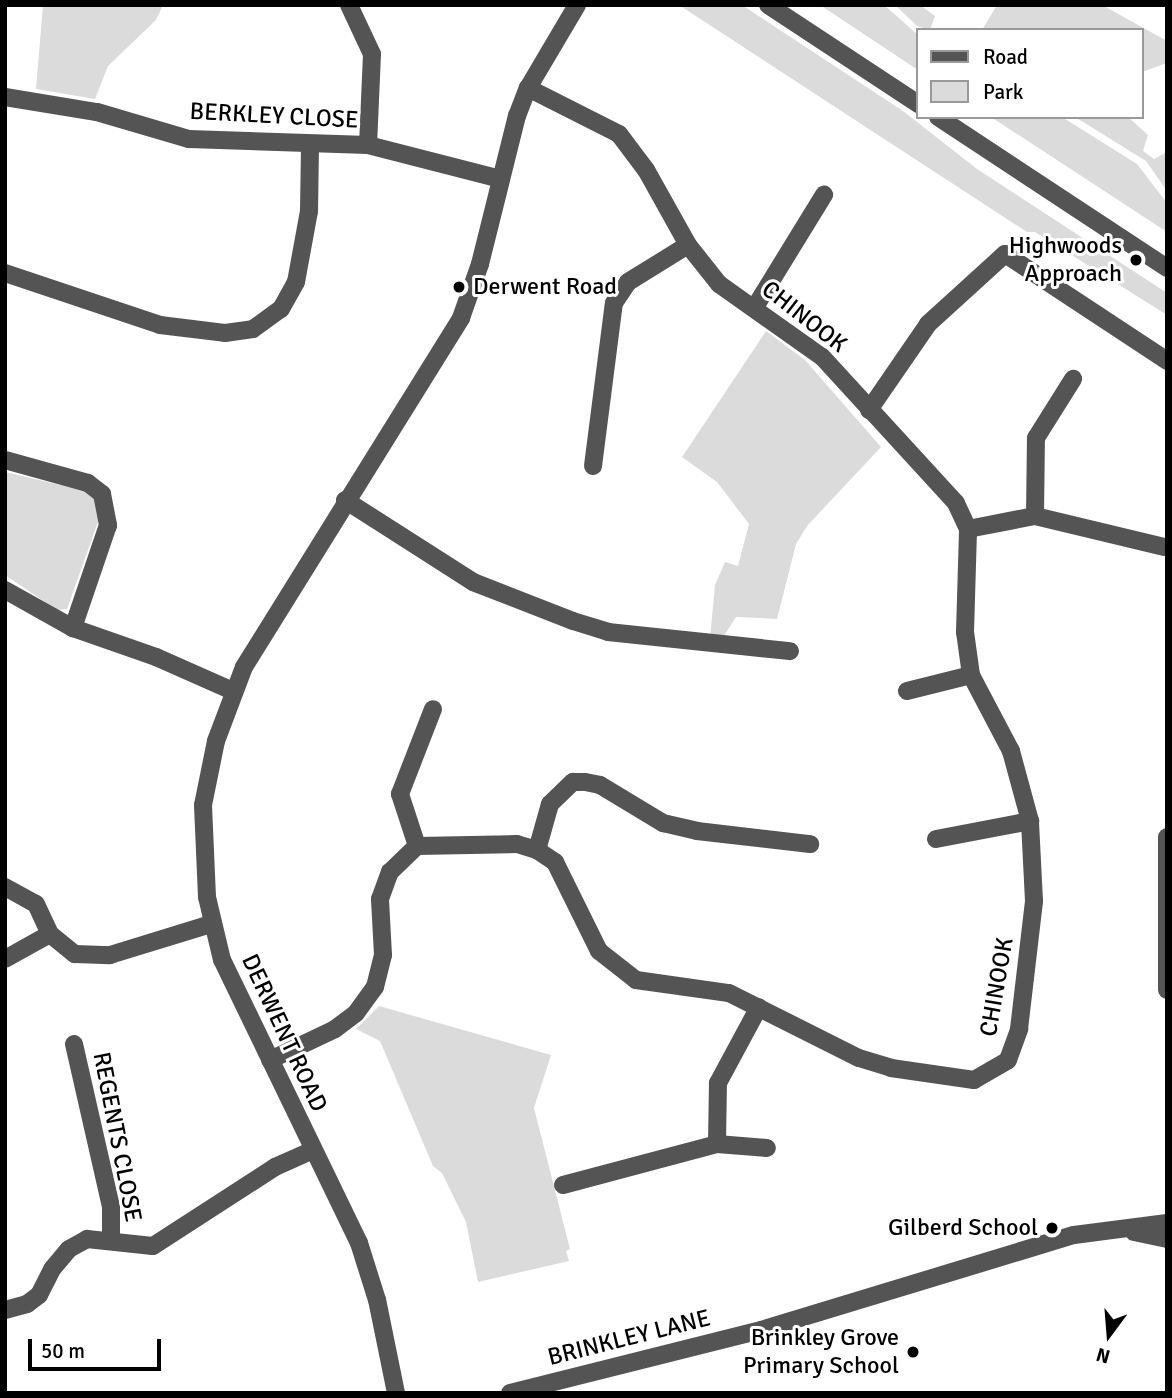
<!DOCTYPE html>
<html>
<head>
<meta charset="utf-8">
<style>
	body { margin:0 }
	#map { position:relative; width:1172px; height:1398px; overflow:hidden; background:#fff; font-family:Signika,sans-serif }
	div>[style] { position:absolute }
	.green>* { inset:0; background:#dbdbdb }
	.minor>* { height:18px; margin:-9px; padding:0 9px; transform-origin:9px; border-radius:9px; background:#545454 }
	.dots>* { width:19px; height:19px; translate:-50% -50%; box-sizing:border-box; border:4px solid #fff; border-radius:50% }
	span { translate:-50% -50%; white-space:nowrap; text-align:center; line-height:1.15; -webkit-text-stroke:6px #fff; paint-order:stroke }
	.street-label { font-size:24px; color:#000 }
	.poi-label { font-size:24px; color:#000 }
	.right { translate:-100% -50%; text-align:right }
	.left { translate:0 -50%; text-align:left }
	.frame { position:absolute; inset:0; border:7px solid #000; pointer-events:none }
	.legend { position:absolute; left:916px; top:28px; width:228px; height:91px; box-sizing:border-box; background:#fff; border:2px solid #999; margin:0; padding:9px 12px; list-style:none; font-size:21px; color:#000 }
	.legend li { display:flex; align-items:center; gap:14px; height:35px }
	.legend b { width:35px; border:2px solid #999 }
	.north { position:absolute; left:1074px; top:1300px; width:70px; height:70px; -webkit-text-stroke:5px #fff; paint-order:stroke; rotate:196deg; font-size:19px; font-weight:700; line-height:28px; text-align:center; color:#000 }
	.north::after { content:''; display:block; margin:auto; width:24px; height:32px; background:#000; clip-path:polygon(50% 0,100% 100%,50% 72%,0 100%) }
	.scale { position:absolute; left:28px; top:1339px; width:133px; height:32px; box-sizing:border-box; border:4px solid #000; border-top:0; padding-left:9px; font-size:21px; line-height:24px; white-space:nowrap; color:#000; -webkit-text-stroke:5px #fff; paint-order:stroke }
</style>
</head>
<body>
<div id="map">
	<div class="green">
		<div style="clip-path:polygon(43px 5px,163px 5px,156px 20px,108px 66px,95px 99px,36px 89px)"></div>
		<div style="clip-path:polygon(679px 5px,742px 5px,903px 111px,977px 169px,1167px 293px,1167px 315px,1035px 232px,1027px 232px)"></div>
		<div style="clip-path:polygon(820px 5px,884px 5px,918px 35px,918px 70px)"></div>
		<div style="clip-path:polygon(895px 5px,920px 5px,935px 16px,930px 30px,917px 26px)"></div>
		<div style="clip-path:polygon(997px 5px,1102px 5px,1167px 41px,1167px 63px,1142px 72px,1142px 30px,982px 30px)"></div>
		<div style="clip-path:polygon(991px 117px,1062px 117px,1137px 164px,1167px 203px,1167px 232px)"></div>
		<div style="clip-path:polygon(1075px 117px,1128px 117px,1148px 135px,1143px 151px,1154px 159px,1167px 152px,1167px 191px,1146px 161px)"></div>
		<div style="clip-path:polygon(766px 331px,805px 360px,881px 447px,807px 526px,796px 544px,777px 619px,736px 617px,722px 639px,710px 638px,715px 585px,725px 562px,738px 566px,749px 524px,717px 482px,682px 457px)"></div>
		<div style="clip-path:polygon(5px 472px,86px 491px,96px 501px,99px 519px,67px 609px,57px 610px,5px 575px)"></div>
		<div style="clip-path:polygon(379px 1006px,551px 1055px,534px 1108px,570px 1249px,566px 1251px,569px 1261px,478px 1282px,466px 1222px,442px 1173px,433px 1166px,380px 1041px,356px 1029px)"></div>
	</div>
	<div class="minor">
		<div style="left:349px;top:5px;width:54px;rotate:64.9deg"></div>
		<div style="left:372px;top:54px;width:91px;rotate:92.5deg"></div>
		<div style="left:768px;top:5px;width:180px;rotate:33.4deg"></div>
		<div style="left:5px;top:97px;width:93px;rotate:9.3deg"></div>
		<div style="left:97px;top:112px;width:96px;rotate:16.4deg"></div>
		<div style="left:189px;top:139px;width:179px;rotate:1.9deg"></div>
		<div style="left:368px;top:145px;width:136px;rotate:14.4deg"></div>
		<div style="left:938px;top:117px;width:274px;rotate:33.4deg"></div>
		<div style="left:5px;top:273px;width:163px;rotate:18.5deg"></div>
		<div style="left:160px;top:325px;width:65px;rotate:7deg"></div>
		<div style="left:225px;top:333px;width:28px;rotate:-8deg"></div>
		<div style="left:253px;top:329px;width:34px;rotate:-36deg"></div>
		<div style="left:281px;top:309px;width:31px;rotate:-61deg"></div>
		<div style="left:296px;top:282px;width:72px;rotate:-79.6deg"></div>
		<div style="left:309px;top:211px;width:66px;rotate:-89.1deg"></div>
		<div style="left:755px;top:307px;width:132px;rotate:-58.4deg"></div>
		<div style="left:869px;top:410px;width:104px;rotate:-55.5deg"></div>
		<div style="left:928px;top:324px;width:104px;rotate:-42.3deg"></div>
		<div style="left:1005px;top:254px;width:194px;rotate:33.4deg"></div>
		<div style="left:5px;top:460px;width:86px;rotate:15.5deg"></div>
		<div style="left:88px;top:483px;width:18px;rotate:38deg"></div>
		<div style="left:102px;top:494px;width:32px;rotate:79deg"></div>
		<div style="left:108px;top:525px;width:109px;rotate:108.8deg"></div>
		<div style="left:593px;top:466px;width:164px;rotate:-82.7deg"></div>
		<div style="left:614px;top:303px;width:25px;rotate:-56deg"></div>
		<div style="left:628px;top:282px;width:70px;rotate:-31.7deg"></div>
		<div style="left:345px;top:500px;width:152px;rotate:32.6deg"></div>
		<div style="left:473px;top:582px;width:107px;rotate:21.3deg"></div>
		<div style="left:573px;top:621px;width:37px;rotate:17deg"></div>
		<div style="left:608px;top:632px;width:183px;rotate:6deg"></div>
		<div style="left:1035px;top:516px;width:78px;rotate:-89.3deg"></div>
		<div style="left:1036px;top:438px;width:70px;rotate:-57.9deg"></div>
		<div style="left:968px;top:529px;width:68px;rotate:-11deg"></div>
		<div style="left:1035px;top:516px;width:133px;rotate:13.5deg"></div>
		<div style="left:5px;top:590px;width:78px;rotate:29.2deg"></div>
		<div style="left:73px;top:628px;width:88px;rotate:19.3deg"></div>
		<div style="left:156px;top:657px;width:84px;rotate:23.8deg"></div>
		<div style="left:907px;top:691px;width:66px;rotate:-14deg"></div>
		<div style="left:1167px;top:837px;width:153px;rotate:90deg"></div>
		<div style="left:936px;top:839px;width:96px;rotate:-10.8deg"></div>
		<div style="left:417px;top:846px;width:55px;rotate:-108.1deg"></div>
		<div style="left:400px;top:794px;width:91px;rotate:-68.8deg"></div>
		<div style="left:537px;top:850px;width:48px;rotate:-74.2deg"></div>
		<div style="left:550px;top:804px;width:32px;rotate:-44deg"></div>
		<div style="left:573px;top:782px;width:12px"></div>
		<div style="left:585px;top:782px;width:15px;rotate:11deg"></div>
		<div style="left:600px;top:785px;width:74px;rotate:31.1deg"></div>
		<div style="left:663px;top:823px;width:35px;rotate:13deg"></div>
		<div style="left:697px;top:831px;width:114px;rotate:6.6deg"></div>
		<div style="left:5px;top:887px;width:35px;rotate:29deg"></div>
		<div style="left:36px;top:904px;width:33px;rotate:65deg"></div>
		<div style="left:50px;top:934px;width:32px;rotate:39deg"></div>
		<div style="left:75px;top:954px;width:35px;rotate:2deg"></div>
		<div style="left:110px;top:955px;width:106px;rotate:-17.1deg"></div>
		<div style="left:5px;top:959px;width:51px;rotate:-29.1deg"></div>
		<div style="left:74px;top:1044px;width:167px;rotate:77.2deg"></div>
		<div style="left:111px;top:1207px;width:31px;rotate:90deg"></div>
		<div style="left:270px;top:1060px;width:72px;rotate:-25.5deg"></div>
		<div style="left:335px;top:1029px;width:26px;rotate:-37deg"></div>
		<div style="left:356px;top:1013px;width:32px;rotate:-54deg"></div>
		<div style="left:375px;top:987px;width:33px;rotate:-76deg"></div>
		<div style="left:383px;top:955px;width:56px;rotate:-93.1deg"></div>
		<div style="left:380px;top:899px;width:29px;rotate:-70deg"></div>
		<div style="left:390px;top:872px;width:37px;rotate:-44deg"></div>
		<div style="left:417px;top:846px;width:100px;rotate:-1.1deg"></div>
		<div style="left:517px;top:844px;width:21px;rotate:17deg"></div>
		<div style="left:537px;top:850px;width:22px;rotate:34deg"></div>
		<div style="left:555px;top:862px;width:99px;rotate:63.7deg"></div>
		<div style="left:599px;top:951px;width:47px;rotate:38.1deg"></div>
		<div style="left:636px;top:980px;width:94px;rotate:8deg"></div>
		<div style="left:729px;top:993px;width:145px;rotate:26.6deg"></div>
		<div style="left:859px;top:1058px;width:34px;rotate:17deg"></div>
		<div style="left:891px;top:1068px;width:84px;rotate:8.2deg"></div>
		<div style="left:974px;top:1080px;width:39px;rotate:-30deg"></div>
		<div style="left:1008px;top:1060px;width:33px;rotate:-70deg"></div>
		<div style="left:1019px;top:1029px;width:129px;rotate:-83.3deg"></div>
		<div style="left:1034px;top:901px;width:80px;rotate:-92.9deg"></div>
		<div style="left:1030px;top:821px;width:73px;rotate:-105.2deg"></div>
		<div style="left:1011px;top:751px;width:86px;rotate:-117.8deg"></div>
		<div style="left:971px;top:675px;width:43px;rotate:-97.9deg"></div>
		<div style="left:965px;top:632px;width:103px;rotate:-88.3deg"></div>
		<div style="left:968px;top:529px;width:29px;rotate:-115deg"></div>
		<div style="left:956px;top:503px;width:198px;rotate:-132.5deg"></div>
		<div style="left:822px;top:357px;width:126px;rotate:-144.7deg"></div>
		<div style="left:719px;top:284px;width:50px;rotate:-128.5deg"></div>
		<div style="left:688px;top:245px;width:86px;rotate:-119.2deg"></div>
		<div style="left:646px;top:170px;width:45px;rotate:-126.9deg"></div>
		<div style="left:619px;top:134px;width:102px;rotate:-153.2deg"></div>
		<div style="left:717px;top:1144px;width:61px;rotate:-89.1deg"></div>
		<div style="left:718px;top:1083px;width:86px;rotate:-61.7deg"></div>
		<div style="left:563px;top:1185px;width:159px;rotate:-14.9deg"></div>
		<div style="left:717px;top:1144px;width:50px;rotate:4.6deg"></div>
		<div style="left:1134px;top:1232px;width:34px;rotate:12deg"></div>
		<div style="left:5px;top:1310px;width:23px;rotate:-15deg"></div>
		<div style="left:27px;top:1304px;width:15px;rotate:-37deg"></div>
		<div style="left:39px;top:1295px;width:30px;rotate:-63deg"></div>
		<div style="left:53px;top:1268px;width:25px;rotate:-50deg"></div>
		<div style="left:69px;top:1249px;width:21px;rotate:-29deg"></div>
		<div style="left:87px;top:1239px;width:66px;rotate:6.1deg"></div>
		<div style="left:153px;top:1246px;width:145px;rotate:-32.9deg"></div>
		<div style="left:275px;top:1167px;width:39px;rotate:-24deg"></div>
		<div style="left:396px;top:1393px;width:95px;rotate:-101.5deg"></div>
		<div style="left:377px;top:1300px;width:60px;rotate:-107.5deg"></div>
		<div style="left:359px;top:1243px;width:314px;rotate:-115.8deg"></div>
		<div style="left:222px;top:960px;width:65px;rotate:-103.4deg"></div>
		<div style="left:207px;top:897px;width:92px;rotate:-92.5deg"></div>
		<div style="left:203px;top:805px;width:65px;rotate:-78.5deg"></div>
		<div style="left:216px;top:741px;width:79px;rotate:-69.3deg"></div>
		<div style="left:244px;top:667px;width:411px;rotate:-58.1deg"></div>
		<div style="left:461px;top:318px;width:57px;rotate:-70.6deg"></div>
		<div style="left:480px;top:264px;width:153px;rotate:-76deg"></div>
		<div style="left:517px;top:116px;width:30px;rotate:-69deg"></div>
		<div style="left:528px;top:88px;width:96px;rotate:-59.4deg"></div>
		<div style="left:510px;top:1393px;width:259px;rotate:-14.1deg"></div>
		<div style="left:761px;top:1330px;width:327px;rotate:-16.9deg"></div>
		<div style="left:1074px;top:1235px;width:94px;rotate:-7.4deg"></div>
	</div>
	<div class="dots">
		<div style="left:1136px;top:260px;background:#000"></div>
		<div style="left:459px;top:287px;background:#000"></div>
		<div style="left:1052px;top:1228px;background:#000"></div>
		<div style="left:913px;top:1352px;background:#000"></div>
	</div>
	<div class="street-label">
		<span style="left:274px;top:116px;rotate:3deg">BERKLEY CLOSE</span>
		<span style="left:804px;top:317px;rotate:38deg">CHINOOK</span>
		<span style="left:997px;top:987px;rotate:-80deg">CHINOOK</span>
		<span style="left:284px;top:1033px;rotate:65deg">DERWENT ROAD</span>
		<span style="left:117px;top:1137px;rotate:79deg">REGENTS CLOSE</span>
		<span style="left:629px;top:1338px;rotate:-14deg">BRINKLEY LANE</span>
	</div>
	<div class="poi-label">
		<span class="right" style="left:1122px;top:260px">Highwoods<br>Approach</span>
		<span class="left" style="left:473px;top:287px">Derwent Road</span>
		<span class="right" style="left:1038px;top:1228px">Gilberd School</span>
		<span class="right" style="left:899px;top:1352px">Brinkley Grove<br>Primary School</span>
	</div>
	<div class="frame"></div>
	<ul class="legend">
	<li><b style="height:9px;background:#545454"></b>Road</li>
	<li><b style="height:19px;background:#dbdbdb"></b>Park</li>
	</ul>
	<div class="north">N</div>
	<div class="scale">50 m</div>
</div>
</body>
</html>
